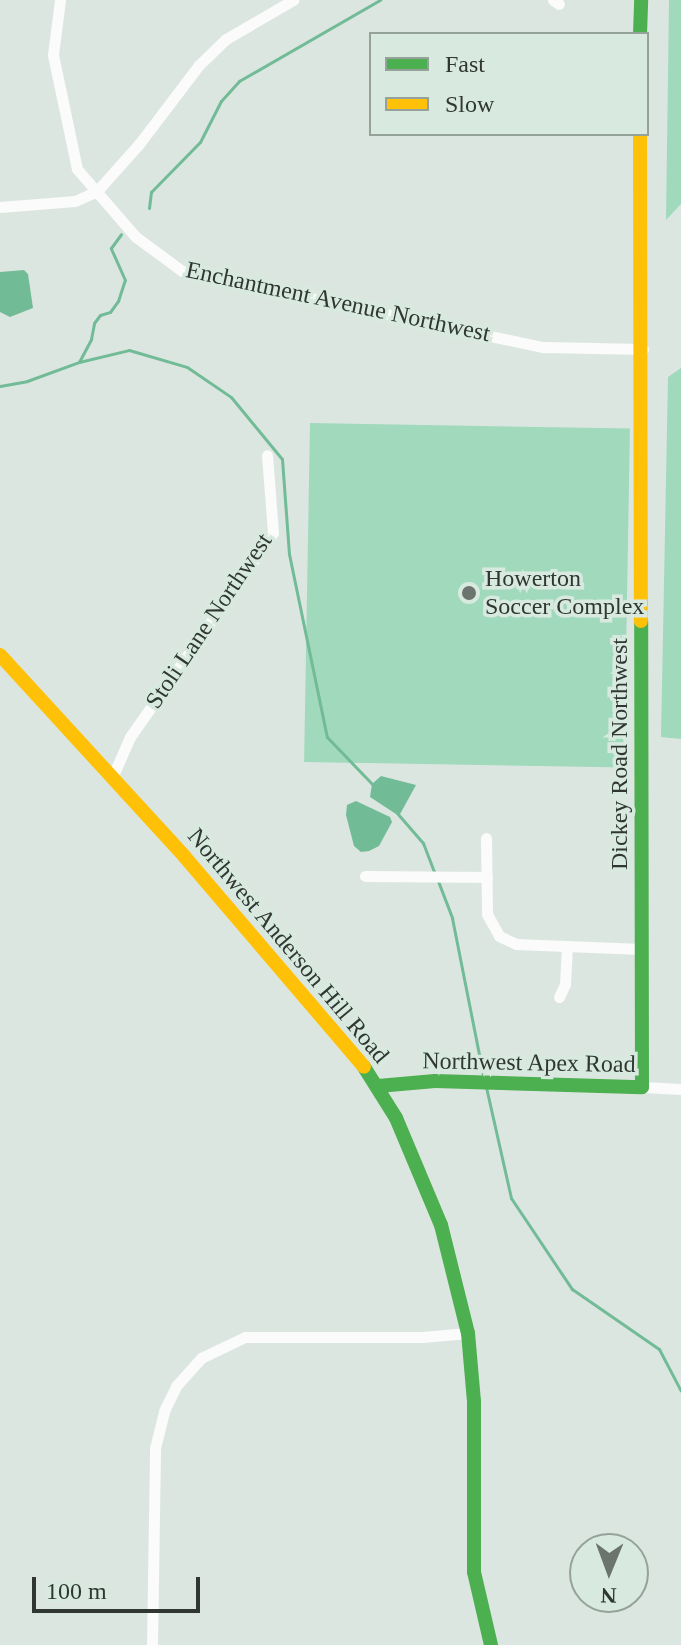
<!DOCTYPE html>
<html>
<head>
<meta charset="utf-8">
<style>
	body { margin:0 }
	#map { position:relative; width:681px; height:1645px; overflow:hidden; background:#dce6e0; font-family:"Times New Roman",serif }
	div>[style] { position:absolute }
	.green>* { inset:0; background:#a1d9bc; transform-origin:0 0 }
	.water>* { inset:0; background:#72bb97 }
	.stream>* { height:3px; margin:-1.5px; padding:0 1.5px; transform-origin:1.5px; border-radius:1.5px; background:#72bb97 }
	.street>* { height:11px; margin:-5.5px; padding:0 5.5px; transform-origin:5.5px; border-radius:5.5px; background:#fafbfa }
	.fast>* { height:14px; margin:-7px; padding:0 7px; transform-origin:7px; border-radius:7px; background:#4caf50 }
	.slow>* { height:14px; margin:-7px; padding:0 7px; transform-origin:7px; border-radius:7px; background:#ffc107 }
	.dots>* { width:22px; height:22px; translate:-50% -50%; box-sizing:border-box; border:4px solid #d8eadf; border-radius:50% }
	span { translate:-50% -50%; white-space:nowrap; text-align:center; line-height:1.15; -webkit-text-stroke:7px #d8eadf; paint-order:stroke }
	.street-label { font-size:24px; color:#303733 }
	.poi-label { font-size:24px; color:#303733 }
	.left { translate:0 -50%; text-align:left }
	.legend { position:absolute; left:369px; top:32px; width:280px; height:104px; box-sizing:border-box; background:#d8eadf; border:2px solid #95a29a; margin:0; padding:10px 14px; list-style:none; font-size:24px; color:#303733 }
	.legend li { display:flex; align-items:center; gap:16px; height:40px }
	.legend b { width:40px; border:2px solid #95a29a }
	.north { position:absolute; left:569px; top:1533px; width:80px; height:80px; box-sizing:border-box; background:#d8eadf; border:2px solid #95a29a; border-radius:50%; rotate:181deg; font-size:22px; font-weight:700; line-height:32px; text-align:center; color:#303733 }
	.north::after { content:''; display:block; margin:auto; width:28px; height:36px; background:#6c7470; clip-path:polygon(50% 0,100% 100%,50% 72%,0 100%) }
	.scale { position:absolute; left:32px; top:1577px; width:168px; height:36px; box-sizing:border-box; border:4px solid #303733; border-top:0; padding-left:10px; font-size:24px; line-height:28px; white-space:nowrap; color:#303733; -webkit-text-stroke:6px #d8eadf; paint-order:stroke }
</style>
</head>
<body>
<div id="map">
	<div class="green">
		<div style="clip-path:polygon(669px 0,681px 0,681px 204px,666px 220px)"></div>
		<div style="clip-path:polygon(681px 368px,681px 739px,661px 737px,668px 377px)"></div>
		<div style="left:310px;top:423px;width:320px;height:339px;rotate:1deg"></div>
	</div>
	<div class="water">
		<div style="clip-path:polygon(24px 270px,28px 274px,33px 308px,10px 317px,0 312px,0 272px)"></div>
		<div style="clip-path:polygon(381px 776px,416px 785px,399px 816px,370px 797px,372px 784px)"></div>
		<div style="clip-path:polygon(356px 801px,390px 817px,392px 822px,379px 846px,369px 851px,361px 852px,354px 846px,346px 815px,347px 805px)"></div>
	</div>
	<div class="stream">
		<div style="left:149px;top:208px;width:16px;rotate:-83deg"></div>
		<div style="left:151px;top:192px;width:70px;rotate:-45.6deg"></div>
		<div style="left:200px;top:142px;width:46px;rotate:-62.9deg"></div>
		<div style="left:221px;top:101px;width:27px;rotate:-48deg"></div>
		<div style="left:239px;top:81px;width:163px;rotate:-29.9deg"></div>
		<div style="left:79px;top:362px;width:51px;rotate:-13.5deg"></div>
		<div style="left:129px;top:350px;width:60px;rotate:16.3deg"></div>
		<div style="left:187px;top:367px;width:53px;rotate:34.3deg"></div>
		<div style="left:231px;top:397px;width:80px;rotate:50.6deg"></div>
		<div style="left:282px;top:459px;width:95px;rotate:85.8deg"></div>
		<div style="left:289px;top:554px;width:187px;rotate:78.3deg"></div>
		<div style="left:327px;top:737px;width:68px;rotate:46.2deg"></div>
		<div style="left:0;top:386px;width:27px;rotate:-10deg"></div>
		<div style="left:27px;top:381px;width:55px;rotate:-20.1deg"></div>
		<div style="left:79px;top:362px;width:26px;rotate:-62deg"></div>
		<div style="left:91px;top:339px;width:16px;rotate:-79deg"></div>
		<div style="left:94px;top:323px;width:10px;rotate:-53deg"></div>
		<div style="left:100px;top:315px;width:10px;rotate:-17deg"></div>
		<div style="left:110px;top:312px;width:14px;rotate:-54deg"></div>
		<div style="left:118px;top:301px;width:22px;rotate:-72deg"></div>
		<div style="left:125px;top:280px;width:35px;rotate:-114deg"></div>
		<div style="left:111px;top:248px;width:17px;rotate:-54deg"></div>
		<div style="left:397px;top:813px;width:40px;rotate:49deg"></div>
		<div style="left:423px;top:843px;width:33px;rotate:69deg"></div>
		<div style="left:438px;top:881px;width:40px;rotate:69deg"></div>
		<div style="left:452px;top:918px;width:164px;rotate:78.8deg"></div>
		<div style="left:486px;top:1087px;width:114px;rotate:77.3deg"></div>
		<div style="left:511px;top:1198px;width:110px;rotate:56.2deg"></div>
		<div style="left:572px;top:1289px;width:106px;rotate:34.6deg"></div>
		<div style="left:659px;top:1349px;width:47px;rotate:62.4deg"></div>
	</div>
	<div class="street">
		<div style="left:60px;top:0;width:55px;rotate:97.3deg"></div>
		<div style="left:53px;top:55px;width:116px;rotate:78.1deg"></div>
		<div style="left:77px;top:169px;width:90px;rotate:49.1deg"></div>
		<div style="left:136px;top:237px;width:57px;rotate:36.5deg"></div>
		<div style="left:182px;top:271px;width:370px;rotate:11.9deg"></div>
		<div style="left:544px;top:347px;width:99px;rotate:1.2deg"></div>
		<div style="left:553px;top:0;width:7px;rotate:34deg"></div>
		<div style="left:0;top:207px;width:75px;rotate:-4.6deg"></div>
		<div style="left:75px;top:201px;width:24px;rotate:-24deg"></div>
		<div style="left:97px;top:191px;width:63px;rotate:-48.2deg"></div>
		<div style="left:139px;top:144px;width:99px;rotate:-52.8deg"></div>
		<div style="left:199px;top:65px;width:37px;rotate:-44deg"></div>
		<div style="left:226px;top:39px;width:78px;rotate:-30.2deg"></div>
		<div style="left:112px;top:778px;width:45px;rotate:-66.3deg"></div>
		<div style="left:130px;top:737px;width:249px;rotate:-55deg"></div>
		<div style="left:273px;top:533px;width:78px;rotate:-94.4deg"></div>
		<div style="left:486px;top:838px;width:76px;rotate:89.2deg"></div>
		<div style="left:487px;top:914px;width:25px;rotate:61deg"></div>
		<div style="left:499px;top:936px;width:19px;rotate:25deg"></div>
		<div style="left:516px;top:944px;width:126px;rotate:2.3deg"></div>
		<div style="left:365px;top:876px;width:122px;rotate:0.5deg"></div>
		<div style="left:559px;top:997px;width:14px;rotate:-65deg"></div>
		<div style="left:565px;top:984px;width:38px;rotate:-87deg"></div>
		<div style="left:642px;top:1087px;width:39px;rotate:3deg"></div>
		<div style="left:152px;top:1645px;width:197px;rotate:-89.1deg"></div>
		<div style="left:155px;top:1448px;width:38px;rotate:-76deg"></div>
		<div style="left:164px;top:1411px;width:28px;rotate:-64deg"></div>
		<div style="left:176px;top:1386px;width:38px;rotate:-48deg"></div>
		<div style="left:201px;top:1358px;width:49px;rotate:-25.5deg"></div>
		<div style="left:245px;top:1337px;width:177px"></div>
		<div style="left:422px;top:1337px;width:46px;rotate:-5deg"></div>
	</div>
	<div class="fast">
		<div style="left:640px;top:34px;width:34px;rotate:-88deg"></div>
		<div style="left:364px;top:1067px;width:60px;rotate:57.9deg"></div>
		<div style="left:396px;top:1118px;width:116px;rotate:67.2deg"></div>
		<div style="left:441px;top:1225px;width:111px;rotate:76deg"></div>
		<div style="left:468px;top:1333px;width:68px;rotate:85deg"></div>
		<div style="left:474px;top:1401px;width:171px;rotate:90deg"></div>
		<div style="left:474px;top:1572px;width:75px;rotate:76.9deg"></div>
		<div style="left:378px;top:1086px;width:57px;rotate:-5deg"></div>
		<div style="left:435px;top:1081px;width:207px;rotate:1.7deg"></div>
		<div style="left:642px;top:1087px;width:466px;rotate:-90.1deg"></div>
	</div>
	<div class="slow">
		<div style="left:640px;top:134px;width:487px;rotate:89.9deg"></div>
		<div style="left:0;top:655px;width:273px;rotate:47.5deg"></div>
		<div style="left:184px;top:856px;width:277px;rotate:49.5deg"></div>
	</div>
	<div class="dots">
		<div style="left:469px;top:593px;background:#6c7470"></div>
	</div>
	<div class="street-label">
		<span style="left:338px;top:302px;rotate:12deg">Enchantment Avenue Northwest</span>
		<span style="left:209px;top:621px;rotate:-56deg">Stoli Lane Northwest</span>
		<span style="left:620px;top:754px;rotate:-90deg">Dickey Road Northwest</span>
		<span style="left:288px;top:946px;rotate:50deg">Northwest Anderson Hill Road</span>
		<span style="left:529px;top:1063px;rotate:1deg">Northwest Apex Road</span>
	</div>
	<div class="poi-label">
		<span class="left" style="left:485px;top:593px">Howerton<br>Soccer Complex</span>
	</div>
	<ul class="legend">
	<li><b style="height:10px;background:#4caf50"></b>Fast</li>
	<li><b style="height:10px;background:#ffc107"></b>Slow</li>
	</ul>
	<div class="north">N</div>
	<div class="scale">100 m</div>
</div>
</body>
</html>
